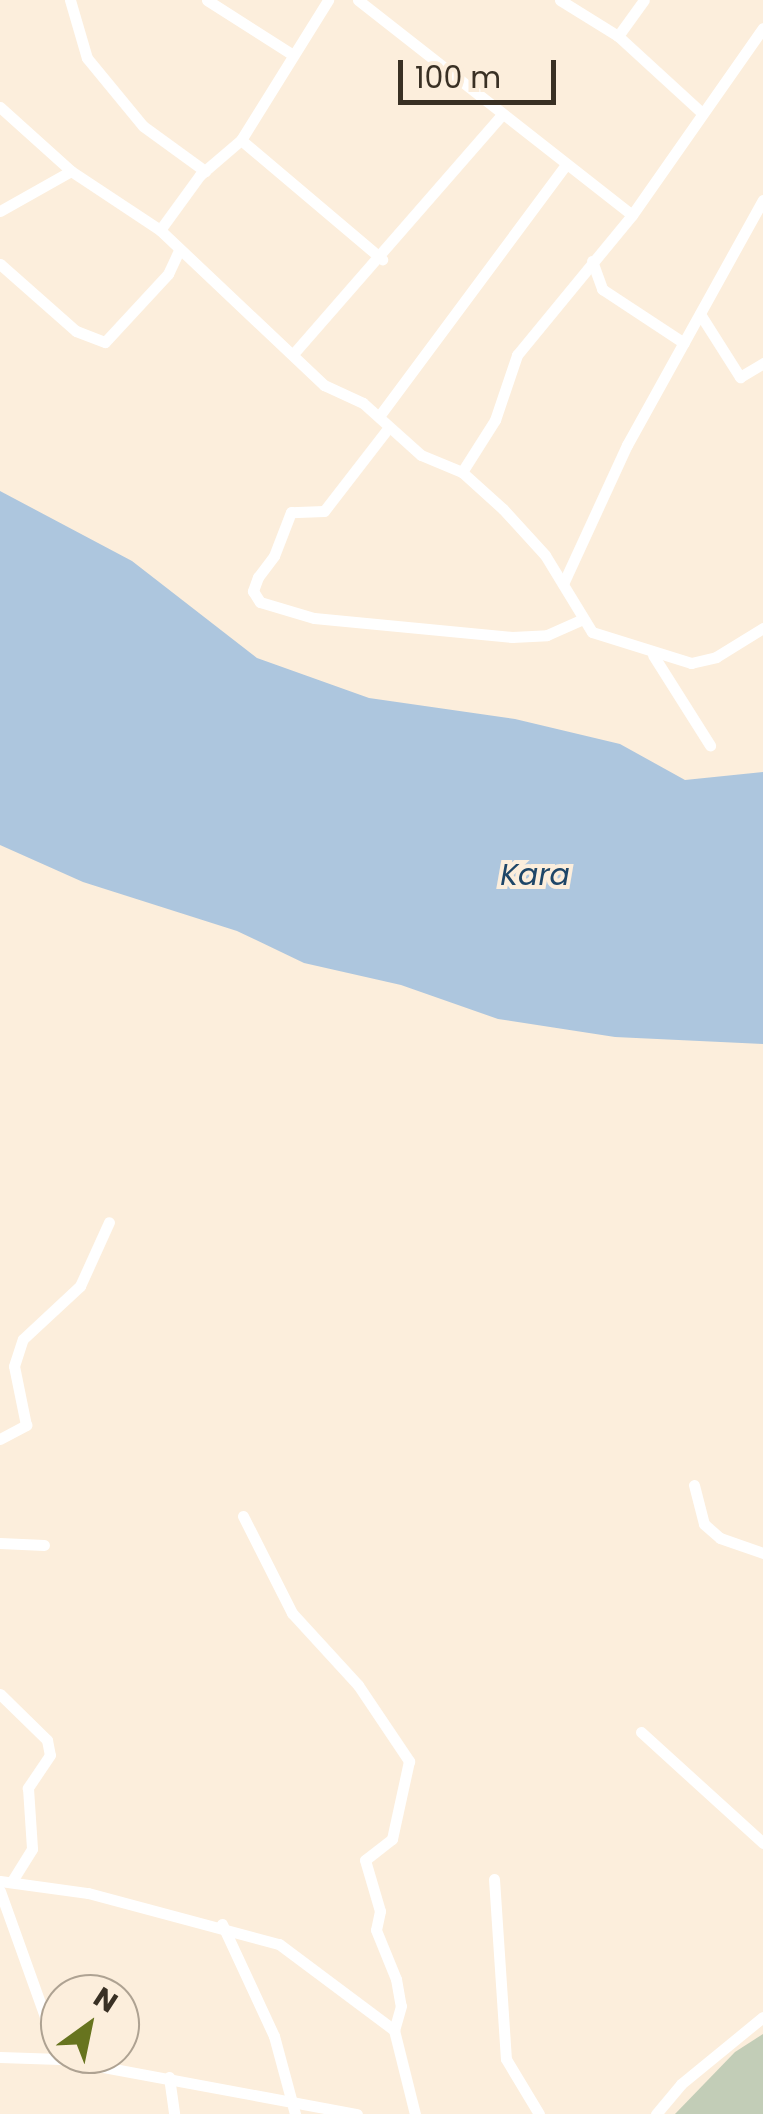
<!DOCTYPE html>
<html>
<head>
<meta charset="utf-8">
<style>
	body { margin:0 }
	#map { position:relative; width:763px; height:2114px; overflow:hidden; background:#fceedc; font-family:Poppins,sans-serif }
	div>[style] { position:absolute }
	.green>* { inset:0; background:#c2cdb7 }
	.water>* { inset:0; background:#adc6de }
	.minor>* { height:11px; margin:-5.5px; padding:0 5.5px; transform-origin:5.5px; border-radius:5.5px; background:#fff }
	span { translate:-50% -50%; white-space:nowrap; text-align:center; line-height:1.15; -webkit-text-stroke:8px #fceedc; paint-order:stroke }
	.water-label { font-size:30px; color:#1e4668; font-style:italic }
	.north { position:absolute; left:40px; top:1974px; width:100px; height:100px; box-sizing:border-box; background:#fceedc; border:2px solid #aea292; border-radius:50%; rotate:33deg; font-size:28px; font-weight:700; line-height:40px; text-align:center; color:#393024 }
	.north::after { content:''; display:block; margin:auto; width:35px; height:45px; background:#67741f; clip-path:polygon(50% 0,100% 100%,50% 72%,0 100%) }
	.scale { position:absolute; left:398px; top:60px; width:158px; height:45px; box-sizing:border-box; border:5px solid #393024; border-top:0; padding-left:12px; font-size:30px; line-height:35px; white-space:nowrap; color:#393024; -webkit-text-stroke:8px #fceedc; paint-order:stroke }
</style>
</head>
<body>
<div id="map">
	<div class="green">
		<div style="clip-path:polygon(763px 2034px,763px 2114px,675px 2114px,735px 2052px)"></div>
	</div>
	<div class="water">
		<div style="clip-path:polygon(0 491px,132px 561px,257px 658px,369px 698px,515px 719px,620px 744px,685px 780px,763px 772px,763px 1044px,615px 1037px,498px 1019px,401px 985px,304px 963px,237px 931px,83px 882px,0 845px)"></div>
	</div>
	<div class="minor">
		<div style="left:70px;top:0;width:60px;rotate:73.7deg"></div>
		<div style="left:87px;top:58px;width:88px;rotate:50.5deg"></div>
		<div style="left:143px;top:126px;width:77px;rotate:36deg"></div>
		<div style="left:207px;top:0;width:102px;rotate:32.6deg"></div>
		<div style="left:358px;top:0;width:348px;rotate:38.1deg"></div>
		<div style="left:560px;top:0;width:68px;rotate:31.8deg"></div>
		<div style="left:618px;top:36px;width:114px;rotate:42.5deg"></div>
		<div style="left:618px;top:36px;width:44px;rotate:-54.2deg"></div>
		<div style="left:0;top:107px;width:96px;rotate:42deg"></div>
		<div style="left:71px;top:171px;width:107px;rotate:33.5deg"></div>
		<div style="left:160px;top:230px;width:226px;rotate:43.4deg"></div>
		<div style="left:324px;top:385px;width:43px;rotate:24.8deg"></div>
		<div style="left:363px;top:403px;width:78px;rotate:41.9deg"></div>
		<div style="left:421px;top:455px;width:44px;rotate:22.5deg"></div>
		<div style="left:462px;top:472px;width:55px;rotate:42.1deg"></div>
		<div style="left:503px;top:509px;width:62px;rotate:47.6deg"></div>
		<div style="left:545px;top:555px;width:90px;rotate:58.6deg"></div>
		<div style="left:592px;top:632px;width:104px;rotate:17.4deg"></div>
		<div style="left:691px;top:663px;width:26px;rotate:-13deg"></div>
		<div style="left:716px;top:657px;width:55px;rotate:-31.7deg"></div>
		<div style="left:241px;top:140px;width:185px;rotate:40.2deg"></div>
		<div style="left:0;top:211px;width:81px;rotate:-29.4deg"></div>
		<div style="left:160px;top:230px;width:68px;rotate:-54deg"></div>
		<div style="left:200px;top:175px;width:54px;rotate:-40.5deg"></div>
		<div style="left:241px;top:140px;width:165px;rotate:-58.1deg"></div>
		<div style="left:592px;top:261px;width:30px;rotate:70deg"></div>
		<div style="left:602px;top:289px;width:98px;rotate:33.4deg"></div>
		<div style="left:0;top:264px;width:101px;rotate:41.4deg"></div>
		<div style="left:76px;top:331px;width:31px;rotate:21deg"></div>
		<div style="left:105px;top:342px;width:93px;rotate:-47.2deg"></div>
		<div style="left:168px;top:274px;width:26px;rotate:-65deg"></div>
		<div style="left:700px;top:314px;width:75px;rotate:57.6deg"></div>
		<div style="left:740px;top:377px;width:27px;rotate:-31deg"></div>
		<div style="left:294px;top:353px;width:315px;rotate:-48.9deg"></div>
		<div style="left:380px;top:415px;width:312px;rotate:-53.4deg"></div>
		<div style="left:389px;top:427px;width:106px;rotate:127.7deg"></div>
		<div style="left:324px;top:511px;width:33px;rotate:178deg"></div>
		<div style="left:291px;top:512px;width:47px;rotate:111.1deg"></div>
		<div style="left:274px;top:556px;width:26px;rotate:127deg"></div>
		<div style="left:258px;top:577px;width:15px;rotate:110deg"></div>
		<div style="left:253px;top:591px;width:13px;rotate:58deg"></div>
		<div style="left:260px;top:602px;width:56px;rotate:16.5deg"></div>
		<div style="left:314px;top:618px;width:199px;rotate:5.5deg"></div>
		<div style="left:512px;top:637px;width:35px;rotate:-3deg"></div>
		<div style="left:547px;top:635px;width:37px;rotate:-24deg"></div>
		<div style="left:462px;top:472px;width:62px;rotate:-57.6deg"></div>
		<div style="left:495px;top:420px;width:69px;rotate:-71.3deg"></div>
		<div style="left:517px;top:355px;width:181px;rotate:-50.6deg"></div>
		<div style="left:632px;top:215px;width:228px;rotate:-55deg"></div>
		<div style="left:563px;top:584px;width:153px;rotate:-65.3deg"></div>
		<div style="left:627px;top:445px;width:280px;rotate:-61deg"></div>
		<div style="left:653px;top:655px;width:107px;rotate:57.7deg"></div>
		<div style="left:0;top:1439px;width:30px;rotate:-28deg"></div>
		<div style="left:26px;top:1425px;width:60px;rotate:-101.5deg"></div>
		<div style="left:14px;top:1366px;width:28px;rotate:-72deg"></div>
		<div style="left:23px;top:1339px;width:78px;rotate:-42.9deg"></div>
		<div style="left:80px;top:1286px;width:70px;rotate:-65.6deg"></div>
		<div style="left:694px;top:1485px;width:40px;rotate:75.6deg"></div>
		<div style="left:704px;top:1524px;width:21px;rotate:41deg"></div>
		<div style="left:720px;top:1538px;width:46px;rotate:19.2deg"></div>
		<div style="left:243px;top:1516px;width:109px;rotate:63.2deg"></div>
		<div style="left:292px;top:1613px;width:98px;rotate:47.5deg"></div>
		<div style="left:358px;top:1685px;width:92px;rotate:56.1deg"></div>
		<div style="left:409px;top:1761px;width:80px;rotate:102.3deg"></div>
		<div style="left:392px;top:1839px;width:34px;rotate:142deg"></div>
		<div style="left:365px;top:1860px;width:53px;rotate:73.6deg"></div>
		<div style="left:380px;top:1911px;width:19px;rotate:102deg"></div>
		<div style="left:376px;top:1930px;width:53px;rotate:67.8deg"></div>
		<div style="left:396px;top:1979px;width:27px;rotate:80deg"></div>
		<div style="left:401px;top:2006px;width:25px;rotate:106deg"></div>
		<div style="left:0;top:1543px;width:44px;rotate:2.6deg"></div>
		<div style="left:0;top:1694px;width:66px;rotate:44.4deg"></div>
		<div style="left:47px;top:1740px;width:15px;rotate:79deg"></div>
		<div style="left:50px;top:1755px;width:40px;rotate:124deg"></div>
		<div style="left:28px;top:1788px;width:61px;rotate:86.2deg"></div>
		<div style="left:32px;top:1849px;width:39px;rotate:122deg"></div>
		<div style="left:641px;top:1732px;width:165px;rotate:42.3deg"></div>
		<div style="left:494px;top:1879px;width:180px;rotate:86.2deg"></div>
		<div style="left:506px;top:2059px;width:64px;rotate:59deg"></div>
		<div style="left:0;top:1881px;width:89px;rotate:7.8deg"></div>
		<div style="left:88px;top:1893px;width:198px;rotate:15deg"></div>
		<div style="left:279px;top:1944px;width:144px;rotate:36.8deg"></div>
		<div style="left:394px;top:2030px;width:87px;rotate:76deg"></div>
		<div style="left:0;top:1891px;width:178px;rotate:70.3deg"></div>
		<div style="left:222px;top:1924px;width:123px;rotate:65.1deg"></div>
		<div style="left:274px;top:2036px;width:81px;rotate:74.9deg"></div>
		<div style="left:0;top:2057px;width:60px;rotate:1.9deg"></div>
		<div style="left:60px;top:2059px;width:302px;rotate:10.5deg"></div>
		<div style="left:169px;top:2077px;width:37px;rotate:82deg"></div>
		<div style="left:656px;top:2114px;width:39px;rotate:-50deg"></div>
		<div style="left:681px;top:2084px;width:106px;rotate:-39.3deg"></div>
	</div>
	<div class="water-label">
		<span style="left:535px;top:875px">Kara</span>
	</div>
	<div class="north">N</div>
	<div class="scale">100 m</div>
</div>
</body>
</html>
